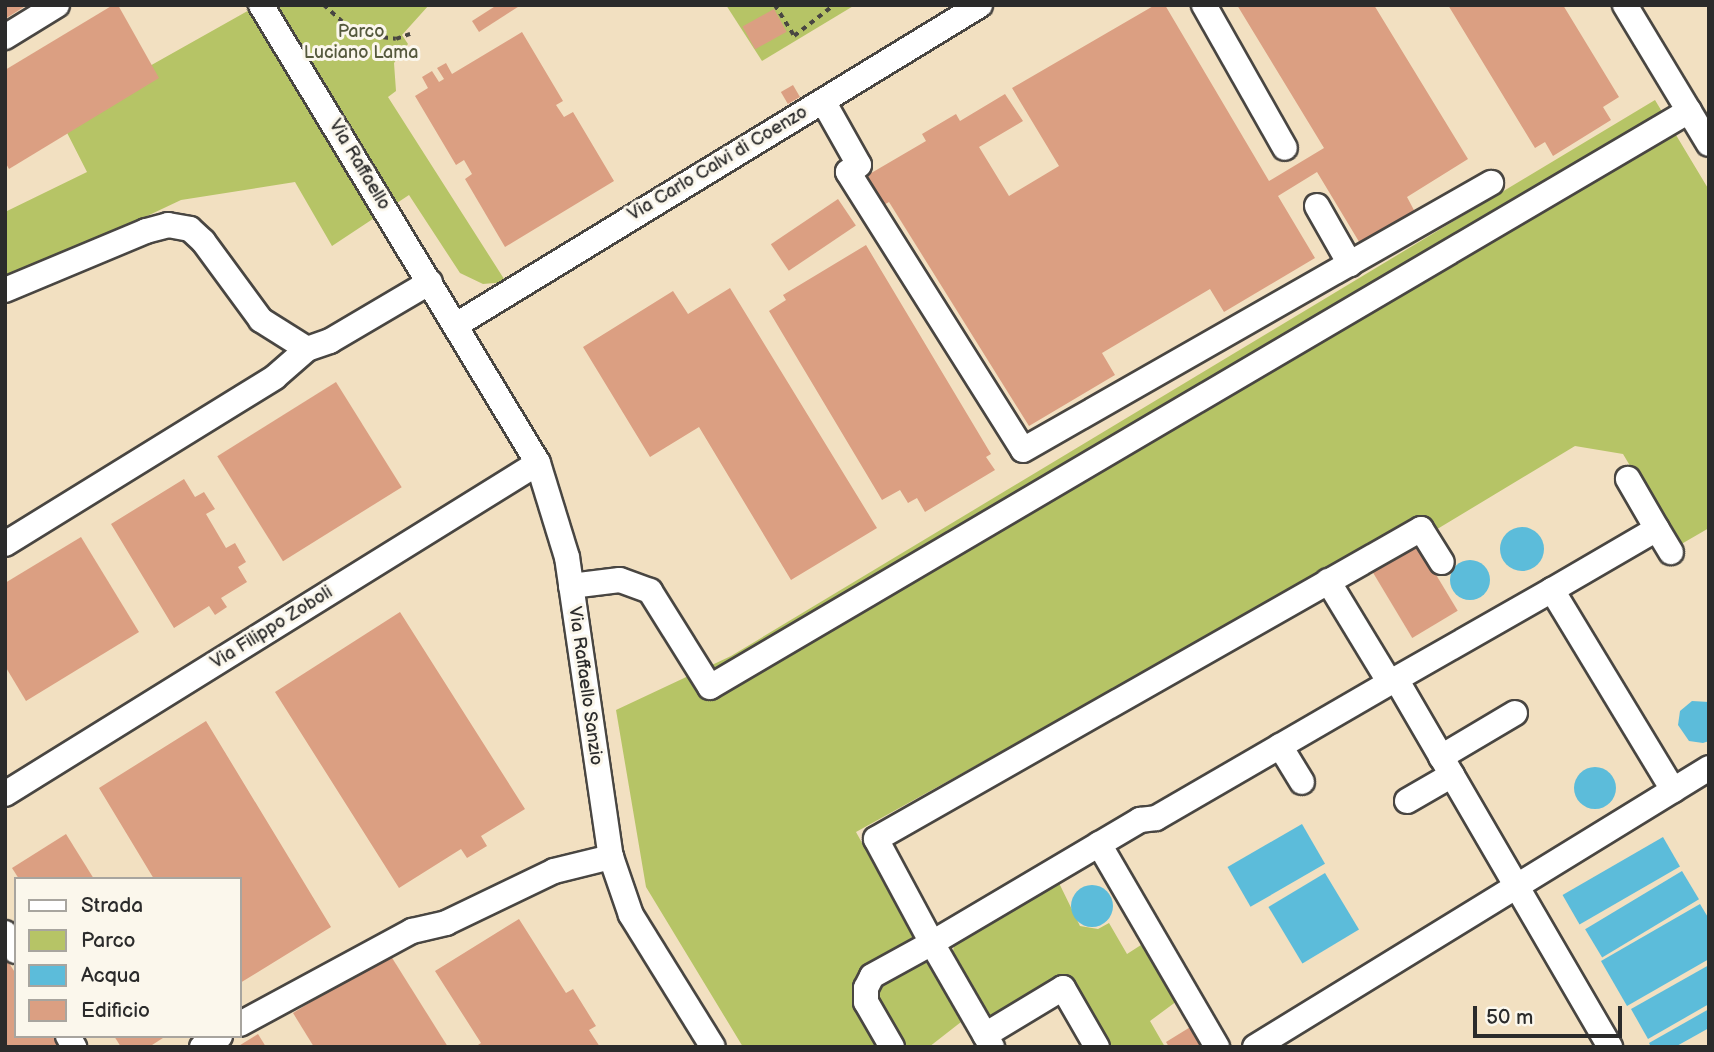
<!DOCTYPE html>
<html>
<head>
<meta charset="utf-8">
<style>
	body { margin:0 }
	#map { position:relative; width:1714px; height:1052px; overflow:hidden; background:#f2e0c1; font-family:"Balsamiq Sans",sans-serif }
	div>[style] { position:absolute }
	.green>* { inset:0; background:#b6c466 }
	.water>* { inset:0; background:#5cbcda; transform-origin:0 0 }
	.round { border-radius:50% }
	.building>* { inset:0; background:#db9f82; transform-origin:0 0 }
	.path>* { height:3.5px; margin-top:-1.75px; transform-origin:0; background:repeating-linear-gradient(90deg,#494642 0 5px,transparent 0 10px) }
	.roads { filter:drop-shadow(2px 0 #494642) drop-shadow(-2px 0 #494642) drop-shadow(0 2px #494642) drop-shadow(0 -2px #494642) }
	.minor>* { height:24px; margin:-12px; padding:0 12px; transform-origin:12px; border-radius:12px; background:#fff }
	span { translate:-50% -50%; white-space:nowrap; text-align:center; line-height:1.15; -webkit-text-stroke:6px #fbf7ec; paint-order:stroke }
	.park-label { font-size:18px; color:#55593d }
	.street-label { font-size:18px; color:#2b2b2b }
	.frame { position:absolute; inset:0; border:7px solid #2b2b2b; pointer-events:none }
	.legend { position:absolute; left:14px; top:877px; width:228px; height:161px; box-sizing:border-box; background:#fbf7ec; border:2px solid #a8a59f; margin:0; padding:9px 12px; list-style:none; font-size:21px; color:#2b2b2b }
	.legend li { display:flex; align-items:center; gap:14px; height:35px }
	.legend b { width:35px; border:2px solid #a8a59f }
	.scale { position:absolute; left:1473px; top:1006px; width:149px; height:32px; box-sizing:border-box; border:4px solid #2b2b2b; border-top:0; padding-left:9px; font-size:21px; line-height:24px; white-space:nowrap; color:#2b2b2b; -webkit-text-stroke:5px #fbf7ec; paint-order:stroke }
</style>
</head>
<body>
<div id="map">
	<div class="green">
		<div style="clip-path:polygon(258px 5px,429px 5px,402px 35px,408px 44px,394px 63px,396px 91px,388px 97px,506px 282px,483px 284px,460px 273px,409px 195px,332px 246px,295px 182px,181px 200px,5px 283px,5px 212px,87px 172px,59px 117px)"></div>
		<div style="clip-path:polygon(726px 5px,855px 5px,762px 61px)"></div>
		<div style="clip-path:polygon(1655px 100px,1709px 190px,1709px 528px,1678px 546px,1623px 454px,1575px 446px,1434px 531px,1425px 517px,856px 832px,961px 1022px,929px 1047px,743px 1047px,646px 887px,616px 710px,731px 656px)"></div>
		<div style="clip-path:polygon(1059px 883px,1080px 926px,1098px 929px,1109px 923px,1127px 954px,1141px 945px,1177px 1001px,1150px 1021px,1165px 1047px,1108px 1047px,1065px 975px,991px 1022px,952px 957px,954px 946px)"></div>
	</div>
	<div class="water">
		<div class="round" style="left:1500px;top:527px;width:44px;height:44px"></div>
		<div class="round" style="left:1450px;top:560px;width:40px;height:40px"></div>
		<div style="clip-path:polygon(1692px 701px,1709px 702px,1709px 741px,1703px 743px,1689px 741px,1678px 725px,1680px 711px)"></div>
		<div class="round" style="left:1574px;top:767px;width:42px;height:42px"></div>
		<div style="left:1302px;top:824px;width:46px;height:86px;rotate:60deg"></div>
		<div style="left:1663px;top:837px;width:34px;height:116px;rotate:60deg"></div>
		<div style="left:1682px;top:871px;width:33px;height:113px;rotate:59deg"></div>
		<div style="left:1325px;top:873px;width:66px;height:66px;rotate:59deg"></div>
		<div class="round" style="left:1071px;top:885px;width:42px;height:42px"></div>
		<div style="clip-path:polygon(1700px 904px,1709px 919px,1709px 959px,1627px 1006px,1601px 961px)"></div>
		<div style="clip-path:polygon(1709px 965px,1709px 1004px,1648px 1039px,1631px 1009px)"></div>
		<div style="clip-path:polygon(1709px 1009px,1709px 1028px,1675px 1047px,1651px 1047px,1649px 1043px)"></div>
	</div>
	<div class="building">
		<div style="clip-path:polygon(5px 5px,27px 5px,5px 19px)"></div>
		<div style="clip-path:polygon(113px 5px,118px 5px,159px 78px,9px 169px,5px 162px,5px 70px)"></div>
		<div style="clip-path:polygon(497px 5px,521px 5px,479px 32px,472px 21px)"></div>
		<div style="clip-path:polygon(1155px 5px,1165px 5px,1269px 181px,1324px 148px,1237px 5px,1374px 5px,1468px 159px,1407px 197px,1415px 212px,1361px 245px,1317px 172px,1278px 196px,1315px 258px,1224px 312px,1210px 289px,1102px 353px,1115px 375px,1029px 426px,889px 202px,878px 208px,861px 179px,926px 141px,922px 134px,956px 114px,960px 121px,1005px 94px,1023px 121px,979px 147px,1009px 196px,1059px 166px,1012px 88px)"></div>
		<div style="clip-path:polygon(1448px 5px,1563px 5px,1619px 97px,1603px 107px,1611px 120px,1553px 156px,1545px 142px,1535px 148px)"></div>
		<div style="left:774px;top:9px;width:26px;height:36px;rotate:61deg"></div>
		<div style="clip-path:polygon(522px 32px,563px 101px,556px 105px,564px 117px,573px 112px,614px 181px,505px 247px,465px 179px,472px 174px,464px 160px,456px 165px,415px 96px,428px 88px,422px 77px,432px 71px,439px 82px,444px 79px,437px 68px,446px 63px,452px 74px)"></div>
		<div style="left:793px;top:85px;width:14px;height:14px;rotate:60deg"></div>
		<div style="left:838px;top:199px;width:32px;height:81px;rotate:56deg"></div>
		<div style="clip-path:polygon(866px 245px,991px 454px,986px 457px,995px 470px,925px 512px,917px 498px,908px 503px,900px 490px,882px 500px,769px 311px,786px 300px,783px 295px)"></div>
		<div style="clip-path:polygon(730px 288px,877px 528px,791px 580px,699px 427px,650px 457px,583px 347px,673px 291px,688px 314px)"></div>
		<div style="left:336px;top:382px;width:124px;height:140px;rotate:58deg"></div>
		<div style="clip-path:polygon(184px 479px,195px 497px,204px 492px,215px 509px,206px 514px,226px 548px,235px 543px,246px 562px,238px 567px,247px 582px,221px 598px,227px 607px,215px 615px,209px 606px,174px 628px,111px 524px)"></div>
		<div style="clip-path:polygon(81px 537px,139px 632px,26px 701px,5px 666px,5px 583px)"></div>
		<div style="left:1417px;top:543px;width:79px;height:53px;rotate:59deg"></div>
		<div style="clip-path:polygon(400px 612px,525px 809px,481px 836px,487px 846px,467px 858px,461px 849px,399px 888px,275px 692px)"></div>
		<div style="clip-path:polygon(206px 721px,331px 927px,240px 983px,240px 879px,154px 879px,99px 788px)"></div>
		<div style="clip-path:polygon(66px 834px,94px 879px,19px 879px,12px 868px)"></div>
		<div style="clip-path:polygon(519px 919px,566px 993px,573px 989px,596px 1026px,589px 1030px,600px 1047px,475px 1047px,481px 1043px,435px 971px)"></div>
		<div style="clip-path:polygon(389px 953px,448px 1047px,314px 1047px,293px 1013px)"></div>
		<div style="clip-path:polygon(5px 957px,16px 974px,16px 1036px,53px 1036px,59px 1047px,5px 1047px)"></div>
		<div style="clip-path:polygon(1192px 1026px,1205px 1047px,1169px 1047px,1166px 1042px)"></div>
		<div style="clip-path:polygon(258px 1034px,266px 1047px,237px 1047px)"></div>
		<div style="clip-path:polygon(114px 1036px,166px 1036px,149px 1047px,121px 1047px)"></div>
	</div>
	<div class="path">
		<div style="left:324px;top:5px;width:30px;rotate:42deg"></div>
		<div style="left:346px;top:25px;width:29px;rotate:22deg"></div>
		<div style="left:373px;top:36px;width:23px;rotate:7deg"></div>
		<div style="left:396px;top:39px;width:15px;rotate:-20deg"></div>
		<div style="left:775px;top:5px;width:36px;rotate:58deg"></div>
		<div style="left:794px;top:36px;width:51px;rotate:-37.8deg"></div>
	</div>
	<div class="roads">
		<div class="minor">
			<div style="left:261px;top:5px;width:535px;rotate:58.83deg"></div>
			<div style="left:538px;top:463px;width:98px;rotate:72.9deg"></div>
			<div style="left:567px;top:557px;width:303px;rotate:81.7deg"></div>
			<div style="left:611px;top:857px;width:61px;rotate:71deg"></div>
			<div style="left:631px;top:915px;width:155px;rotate:58.2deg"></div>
			<div style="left:1204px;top:5px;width:164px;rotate:60.5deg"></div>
			<div style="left:1625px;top:5px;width:162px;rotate:58.9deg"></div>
			<div style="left:5px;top:37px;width:61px;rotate:-31.6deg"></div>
			<div style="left:823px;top:101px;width:73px;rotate:60.6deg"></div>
			<div style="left:859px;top:165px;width:13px;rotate:148deg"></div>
			<div style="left:848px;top:172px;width:328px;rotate:57.8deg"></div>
			<div style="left:1023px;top:450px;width:539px;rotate:-29.71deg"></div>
			<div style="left:1317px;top:206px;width:67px;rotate:60.4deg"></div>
			<div style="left:5px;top:290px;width:153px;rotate:-22.7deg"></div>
			<div style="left:146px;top:231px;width:23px;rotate:-15deg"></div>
			<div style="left:168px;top:225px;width:22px;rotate:10deg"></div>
			<div style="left:190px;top:229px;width:18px;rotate:43deg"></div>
			<div style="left:203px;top:241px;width:98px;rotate:53.7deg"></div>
			<div style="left:261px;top:320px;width:54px;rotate:32.2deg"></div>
			<div style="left:456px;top:325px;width:614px;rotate:-31.41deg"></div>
			<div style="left:1657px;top:529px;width:27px;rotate:59deg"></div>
			<div style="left:5px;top:544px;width:317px;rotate:-31.7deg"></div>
			<div style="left:275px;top:377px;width:43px;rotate:-41.2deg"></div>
			<div style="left:307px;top:349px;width:24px;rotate:-19deg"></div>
			<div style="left:330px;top:341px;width:116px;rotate:-30.5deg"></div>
			<div style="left:1328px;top:581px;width:119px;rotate:58.7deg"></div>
			<div style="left:571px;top:586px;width:49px;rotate:-7deg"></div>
			<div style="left:620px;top:580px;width:32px;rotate:20deg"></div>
			<div style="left:650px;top:591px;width:113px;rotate:58deg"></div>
			<div style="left:710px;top:687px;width:1136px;rotate:-30.47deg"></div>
			<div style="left:1552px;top:590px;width:121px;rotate:-30.2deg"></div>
			<div style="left:1657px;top:529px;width:58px;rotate:-120.1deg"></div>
			<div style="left:1396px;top:679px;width:180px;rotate:-29.7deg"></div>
			<div style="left:1552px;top:590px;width:234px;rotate:58.8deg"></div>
			<div style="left:1280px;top:746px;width:42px;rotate:58.6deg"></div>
			<div style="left:1441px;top:757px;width:86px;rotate:-30.7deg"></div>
			<div style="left:5px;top:794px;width:627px;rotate:-31.84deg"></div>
			<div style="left:1407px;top:801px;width:52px;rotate:-30deg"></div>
			<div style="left:1099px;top:844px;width:235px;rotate:59.8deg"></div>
			<div style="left:5px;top:933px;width:21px;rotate:59deg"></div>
			<div style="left:240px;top:1024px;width:196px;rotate:-28.4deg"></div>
			<div style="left:412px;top:931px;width:35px;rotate:-13deg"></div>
			<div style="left:446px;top:923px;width:120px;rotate:-25.7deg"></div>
			<div style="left:554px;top:871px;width:59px;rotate:-13.8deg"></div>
			<div style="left:985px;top:1035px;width:91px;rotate:-31.1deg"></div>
			<div style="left:1063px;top:988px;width:68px;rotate:60deg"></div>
			<div style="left:68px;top:1036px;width:13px;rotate:61deg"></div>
			<div style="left:202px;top:1047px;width:21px;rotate:-31deg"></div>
			<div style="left:892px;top:1047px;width:52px;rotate:-120deg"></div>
			<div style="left:866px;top:1002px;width:14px;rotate:-90deg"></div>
			<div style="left:866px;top:988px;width:13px;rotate:-63deg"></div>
			<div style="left:872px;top:976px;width:68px;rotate:-28.8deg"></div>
			<div style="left:932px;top:943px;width:118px;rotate:-118.3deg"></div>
			<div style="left:876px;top:839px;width:627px;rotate:-29.63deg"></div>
			<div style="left:1421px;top:529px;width:39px;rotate:58deg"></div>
			<div style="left:992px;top:1047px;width:120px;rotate:-120deg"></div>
			<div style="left:932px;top:943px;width:242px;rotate:-30.6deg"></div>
			<div style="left:1140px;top:820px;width:16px;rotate:-7deg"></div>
			<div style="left:1156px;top:818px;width:277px;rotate:-30.1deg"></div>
			<div style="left:1396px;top:679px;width:426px;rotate:59.8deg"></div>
			<div style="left:1255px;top:1047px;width:533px;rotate:-31.57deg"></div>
		</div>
	</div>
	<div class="park-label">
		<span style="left:361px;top:43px">Parco<br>Luciano Lama</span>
	</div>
	<div class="street-label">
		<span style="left:718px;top:164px;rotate:-31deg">Via Carlo Calvi di Coenzo</span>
		<span style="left:359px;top:165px;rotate:59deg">Via Raffaello</span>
		<span style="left:272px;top:628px;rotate:-32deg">Via Filippo Zoboli</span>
		<span style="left:585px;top:686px;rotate:82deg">Via Raffaello Sanzio</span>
	</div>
	<div class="frame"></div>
	<ul class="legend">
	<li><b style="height:9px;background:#fff"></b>Strada</li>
	<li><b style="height:19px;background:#b6c466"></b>Parco</li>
	<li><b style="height:19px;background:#5cbcda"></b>Acqua</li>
	<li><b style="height:19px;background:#db9f82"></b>Edificio</li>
	</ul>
	<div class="scale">50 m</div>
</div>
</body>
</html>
